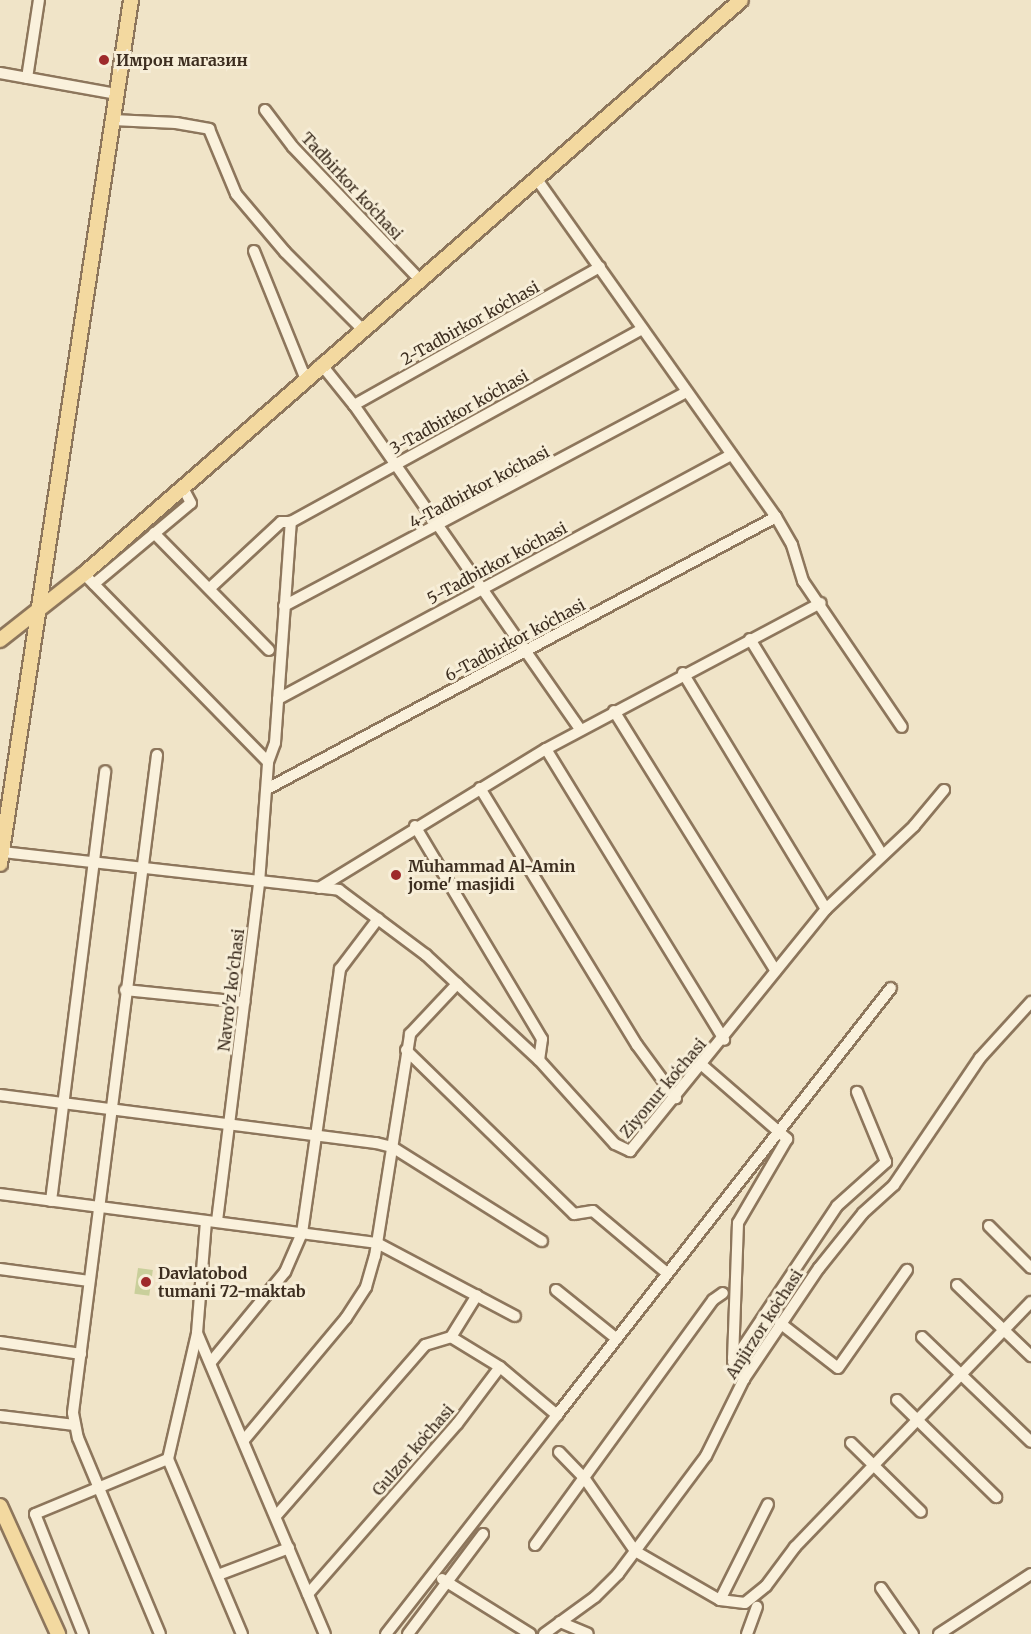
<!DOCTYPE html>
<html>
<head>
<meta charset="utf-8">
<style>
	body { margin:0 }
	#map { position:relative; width:1031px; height:1634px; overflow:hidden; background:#f0e4c8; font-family:Merriweather,serif }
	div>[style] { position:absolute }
	.green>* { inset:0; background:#c9cf9b; transform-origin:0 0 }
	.roads { filter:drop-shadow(2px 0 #8d765c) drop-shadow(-2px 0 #8d765c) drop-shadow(0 2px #8d765c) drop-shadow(0 -2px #8d765c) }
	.minor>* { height:10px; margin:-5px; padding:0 5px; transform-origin:5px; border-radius:5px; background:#faf1dc }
	.major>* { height:14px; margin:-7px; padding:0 7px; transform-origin:7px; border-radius:7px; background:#f3d9a0 }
	.dots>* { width:16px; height:16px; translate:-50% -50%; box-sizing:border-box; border:3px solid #f7eed8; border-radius:50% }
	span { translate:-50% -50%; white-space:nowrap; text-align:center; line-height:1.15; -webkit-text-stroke:6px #f7eed8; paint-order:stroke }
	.poi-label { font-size:16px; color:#3d2e20; font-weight:700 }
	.left { translate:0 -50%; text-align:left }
	.street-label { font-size:16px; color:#3d2e20 }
</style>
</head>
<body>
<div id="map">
	<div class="green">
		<div style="left:138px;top:1268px;width:15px;height:26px;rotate:8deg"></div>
	</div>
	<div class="roads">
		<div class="minor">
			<div style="left:0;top:73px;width:119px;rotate:10.2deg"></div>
			<div style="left:27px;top:78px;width:79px;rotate:-81.3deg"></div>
			<div style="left:265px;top:110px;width:46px;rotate:52.9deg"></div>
			<div style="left:293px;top:147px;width:182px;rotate:46.3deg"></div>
			<div style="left:113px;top:120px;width:63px;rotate:2.7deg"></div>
			<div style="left:176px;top:123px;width:34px;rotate:10deg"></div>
			<div style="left:209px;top:129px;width:70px;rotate:67.4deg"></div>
			<div style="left:236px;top:194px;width:76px;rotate:49.8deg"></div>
			<div style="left:285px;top:252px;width:109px;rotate:45deg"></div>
			<div style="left:536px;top:178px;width:415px;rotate:54.7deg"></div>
			<div style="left:776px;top:517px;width:32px;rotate:60deg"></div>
			<div style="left:792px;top:545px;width:38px;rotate:73deg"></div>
			<div style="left:803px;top:581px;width:176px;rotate:55.9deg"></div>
			<div style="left:254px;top:251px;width:136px;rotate:68deg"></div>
			<div style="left:321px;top:364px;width:53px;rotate:51.2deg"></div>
			<div style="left:354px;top:405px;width:396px;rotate:55.1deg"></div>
			<div style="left:354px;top:405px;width:282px;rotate:-29.3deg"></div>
			<div style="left:154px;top:533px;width:164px;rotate:45.5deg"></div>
			<div style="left:84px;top:574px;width:263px;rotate:45.6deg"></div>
			<div style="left:94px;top:584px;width:126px;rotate:-39.9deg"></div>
			<div style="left:191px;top:503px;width:19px;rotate:-118deg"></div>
			<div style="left:210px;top:588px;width:97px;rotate:-42.9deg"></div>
			<div style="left:281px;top:522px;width:10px"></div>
			<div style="left:291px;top:522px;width:401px;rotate:-28.8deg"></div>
			<div style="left:284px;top:606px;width:456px;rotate:-28deg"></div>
			<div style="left:750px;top:639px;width:252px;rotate:58.5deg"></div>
			<div style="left:683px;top:673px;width:276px;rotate:58.8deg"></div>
			<div style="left:278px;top:699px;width:515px;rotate:-28.31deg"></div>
			<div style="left:614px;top:711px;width:306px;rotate:58.1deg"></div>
			<div style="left:546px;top:749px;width:341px;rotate:58.5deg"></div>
			<div style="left:157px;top:755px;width:663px;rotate:97.28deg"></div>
			<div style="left:73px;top:1413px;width:25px;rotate:79deg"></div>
			<div style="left:78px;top:1438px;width:212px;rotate:67.3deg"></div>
			<div style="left:480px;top:788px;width:301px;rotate:58.6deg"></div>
			<div style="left:637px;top:1045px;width:66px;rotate:53.7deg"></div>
			<div style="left:267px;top:789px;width:577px;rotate:-28.12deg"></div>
			<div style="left:415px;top:826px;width:248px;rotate:59.2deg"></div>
			<div style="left:542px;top:1039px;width:21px;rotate:98deg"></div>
			<div style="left:2px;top:852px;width:339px;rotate:6.4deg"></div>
			<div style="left:339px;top:890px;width:109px;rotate:36.8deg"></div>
			<div style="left:426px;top:955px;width:154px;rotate:42.9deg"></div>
			<div style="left:539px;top:1060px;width:113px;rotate:47.9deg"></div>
			<div style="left:615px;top:1144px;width:17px;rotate:25deg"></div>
			<div style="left:630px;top:1151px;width:311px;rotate:-51deg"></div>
			<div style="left:826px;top:909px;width:121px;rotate:-43.3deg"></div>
			<div style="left:914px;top:826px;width:47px;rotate:-50.2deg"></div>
			<div style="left:319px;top:888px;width:266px;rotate:-31.5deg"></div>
			<div style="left:546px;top:749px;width:311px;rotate:-28deg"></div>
			<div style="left:125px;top:990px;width:120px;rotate:5.8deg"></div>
			<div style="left:406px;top:1050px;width:235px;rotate:44.3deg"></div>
			<div style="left:574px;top:1214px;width:19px;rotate:-9deg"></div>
			<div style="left:593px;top:1211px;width:97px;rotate:40deg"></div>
			<div style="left:702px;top:1065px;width:113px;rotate:41deg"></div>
			<div style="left:787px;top:1139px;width:97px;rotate:120.3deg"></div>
			<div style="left:738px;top:1223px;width:135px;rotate:92.1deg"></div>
			<div style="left:733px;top:1358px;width:24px;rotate:62deg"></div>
			<div style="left:0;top:1095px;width:379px;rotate:7.3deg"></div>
			<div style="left:376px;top:1143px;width:16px;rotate:14deg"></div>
			<div style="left:392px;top:1147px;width:177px;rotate:32.1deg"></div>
			<div style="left:0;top:1194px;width:380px;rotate:7.4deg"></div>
			<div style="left:377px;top:1243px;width:156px;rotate:27.9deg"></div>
			<div style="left:51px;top:1201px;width:433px;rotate:-82.8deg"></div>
			<div style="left:217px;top:1221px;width:341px;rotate:-82.9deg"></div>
			<div style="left:259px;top:883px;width:121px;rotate:-85.7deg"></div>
			<div style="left:268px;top:762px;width:20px;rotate:-70deg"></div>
			<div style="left:275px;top:743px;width:222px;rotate:-85.9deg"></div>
			<div style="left:989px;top:1226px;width:59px;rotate:45deg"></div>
			<div style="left:0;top:1269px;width:90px;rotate:7.7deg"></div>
			<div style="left:957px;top:1285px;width:103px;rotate:43.8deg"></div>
			<div style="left:556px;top:1290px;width:78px;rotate:38.8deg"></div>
			<div style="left:780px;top:1323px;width:73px;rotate:37.8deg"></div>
			<div style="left:838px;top:1368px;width:120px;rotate:-54.9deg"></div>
			<div style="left:197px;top:1333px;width:327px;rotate:67deg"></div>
			<div style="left:922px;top:1337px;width:151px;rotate:43.9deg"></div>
			<div style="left:0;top:1342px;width:82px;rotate:8.4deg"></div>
			<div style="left:211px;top:1362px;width:117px;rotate:-50.6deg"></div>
			<div style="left:285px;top:1272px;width:43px;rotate:-66.4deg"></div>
			<div style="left:302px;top:1233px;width:267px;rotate:-81.8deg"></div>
			<div style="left:340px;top:969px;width:63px;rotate:-52.8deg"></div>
			<div style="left:733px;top:1362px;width:187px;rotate:-56.3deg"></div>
			<div style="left:837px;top:1206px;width:66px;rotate:-41.9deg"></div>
			<div style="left:886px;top:1162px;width:76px;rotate:-112.5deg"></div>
			<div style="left:500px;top:1367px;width:75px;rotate:40.1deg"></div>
			<div style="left:557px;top:1415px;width:542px;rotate:-51.97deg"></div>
			<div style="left:897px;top:1400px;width:139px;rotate:44.4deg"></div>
			<div style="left:0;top:1416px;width:75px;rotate:6.9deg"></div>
			<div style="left:244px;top:1440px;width:159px;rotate:-50.1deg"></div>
			<div style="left:346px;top:1318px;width:37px;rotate:-57deg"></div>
			<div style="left:366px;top:1287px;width:32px;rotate:-74deg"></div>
			<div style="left:375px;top:1256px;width:225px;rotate:-81deg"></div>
			<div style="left:410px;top:1034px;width:69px;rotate:-46.8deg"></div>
			<div style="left:851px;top:1443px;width:98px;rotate:44.6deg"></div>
			<div style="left:559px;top:1452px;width:37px;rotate:46deg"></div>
			<div style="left:585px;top:1479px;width:88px;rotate:55.2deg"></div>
			<div style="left:635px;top:1551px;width:98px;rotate:30deg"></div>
			<div style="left:720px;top:1600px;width:107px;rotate:-63.4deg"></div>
			<div style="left:168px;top:1459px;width:129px;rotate:-77deg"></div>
			<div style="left:197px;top:1333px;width:111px;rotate:-85.4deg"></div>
			<div style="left:168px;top:1459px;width:190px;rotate:67.1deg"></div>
			<div style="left:276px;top:1516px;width:227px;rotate:-48.9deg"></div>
			<div style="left:425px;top:1345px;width:27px;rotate:-17deg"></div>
			<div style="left:451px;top:1337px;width:49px;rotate:-58.2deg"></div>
			<div style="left:535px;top:1545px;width:303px;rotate:-54deg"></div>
			<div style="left:713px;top:1300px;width:12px;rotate:-35deg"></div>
			<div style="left:218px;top:1575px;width:76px;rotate:-20.8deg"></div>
			<div style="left:442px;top:1579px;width:104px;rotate:32deg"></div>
			<div style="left:881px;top:1588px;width:56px;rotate:55.2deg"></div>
			<div style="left:308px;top:1594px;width:226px;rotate:-48.8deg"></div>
			<div style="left:457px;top:1424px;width:71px;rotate:-53deg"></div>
			<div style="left:500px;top:1367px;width:57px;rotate:-148.5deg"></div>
			<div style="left:720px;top:1600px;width:25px;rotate:7deg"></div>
			<div style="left:745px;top:1603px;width:27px;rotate:-39deg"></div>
			<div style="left:766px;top:1586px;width:49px;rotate:-53.4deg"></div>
			<div style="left:795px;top:1547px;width:340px;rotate:-46.1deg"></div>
			<div style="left:560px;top:1622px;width:30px;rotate:23deg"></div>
			<div style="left:83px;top:1634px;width:129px;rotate:-111.8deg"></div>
			<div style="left:35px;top:1514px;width:144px;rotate:-22.5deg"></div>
			<div style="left:386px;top:1634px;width:278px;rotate:-52deg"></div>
			<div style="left:408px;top:1634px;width:125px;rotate:-53.1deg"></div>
			<div style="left:544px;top:1634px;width:63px;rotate:-36deg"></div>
			<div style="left:595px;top:1597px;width:33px;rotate:-45deg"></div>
			<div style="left:618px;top:1574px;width:147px;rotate:-53.3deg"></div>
			<div style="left:706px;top:1456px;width:86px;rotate:-63.7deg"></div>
			<div style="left:744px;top:1379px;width:134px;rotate:-56deg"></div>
			<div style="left:819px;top:1268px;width:70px;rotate:-51.3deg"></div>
			<div style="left:863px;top:1213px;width:42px;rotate:-42.1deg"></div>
			<div style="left:894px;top:1185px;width:153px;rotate:-55.9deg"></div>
			<div style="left:980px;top:1058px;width:76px;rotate:-47.7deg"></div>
			<div style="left:747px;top:1634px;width:29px;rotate:-70deg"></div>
			<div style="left:939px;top:1634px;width:110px;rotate:-33.1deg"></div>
		</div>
		<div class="major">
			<div style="left:0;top:640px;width:107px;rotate:-38.2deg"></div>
			<div style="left:84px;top:574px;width:872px;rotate:-41.14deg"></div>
			<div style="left:0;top:864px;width:874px;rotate:-81.38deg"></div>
			<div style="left:0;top:1506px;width:141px;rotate:65.6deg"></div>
		</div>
	</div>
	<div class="dots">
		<div style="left:104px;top:60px;background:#9e2a2b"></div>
		<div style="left:396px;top:875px;background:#9e2a2b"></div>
		<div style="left:146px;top:1282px;background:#9e2a2b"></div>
	</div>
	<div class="poi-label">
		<span class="left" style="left:116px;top:60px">Имрон магазин</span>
		<span class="left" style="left:408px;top:875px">Muhammad Al-Amin<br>jome' masjidi</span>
		<span class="left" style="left:158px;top:1282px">Davlatobod<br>tumani 72-maktab</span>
	</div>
	<div class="street-label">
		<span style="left:352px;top:186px;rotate:47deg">Tadbirkor koʻchasi</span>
		<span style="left:470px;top:323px;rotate:-29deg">2-Tadbirkor koʻchasi</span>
		<span style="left:459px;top:412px;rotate:-29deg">3-Tadbirkor koʻchasi</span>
		<span style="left:479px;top:487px;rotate:-28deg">4-Tadbirkor koʻchasi</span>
		<span style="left:497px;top:563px;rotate:-28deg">5-Tadbirkor koʻchasi</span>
		<span style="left:515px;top:640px;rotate:-28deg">6-Tadbirkor koʻchasi</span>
		<span style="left:231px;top:990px;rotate:-83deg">Navro'z ko'chasi</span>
		<span style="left:663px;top:1088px;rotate:-50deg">Ziyonur koʻchasi</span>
		<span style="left:764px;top:1324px;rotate:-57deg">Anjirzor koʻchasi</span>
		<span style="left:413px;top:1450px;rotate:-49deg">Gulzor koʻchasi</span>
	</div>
</div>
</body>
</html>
